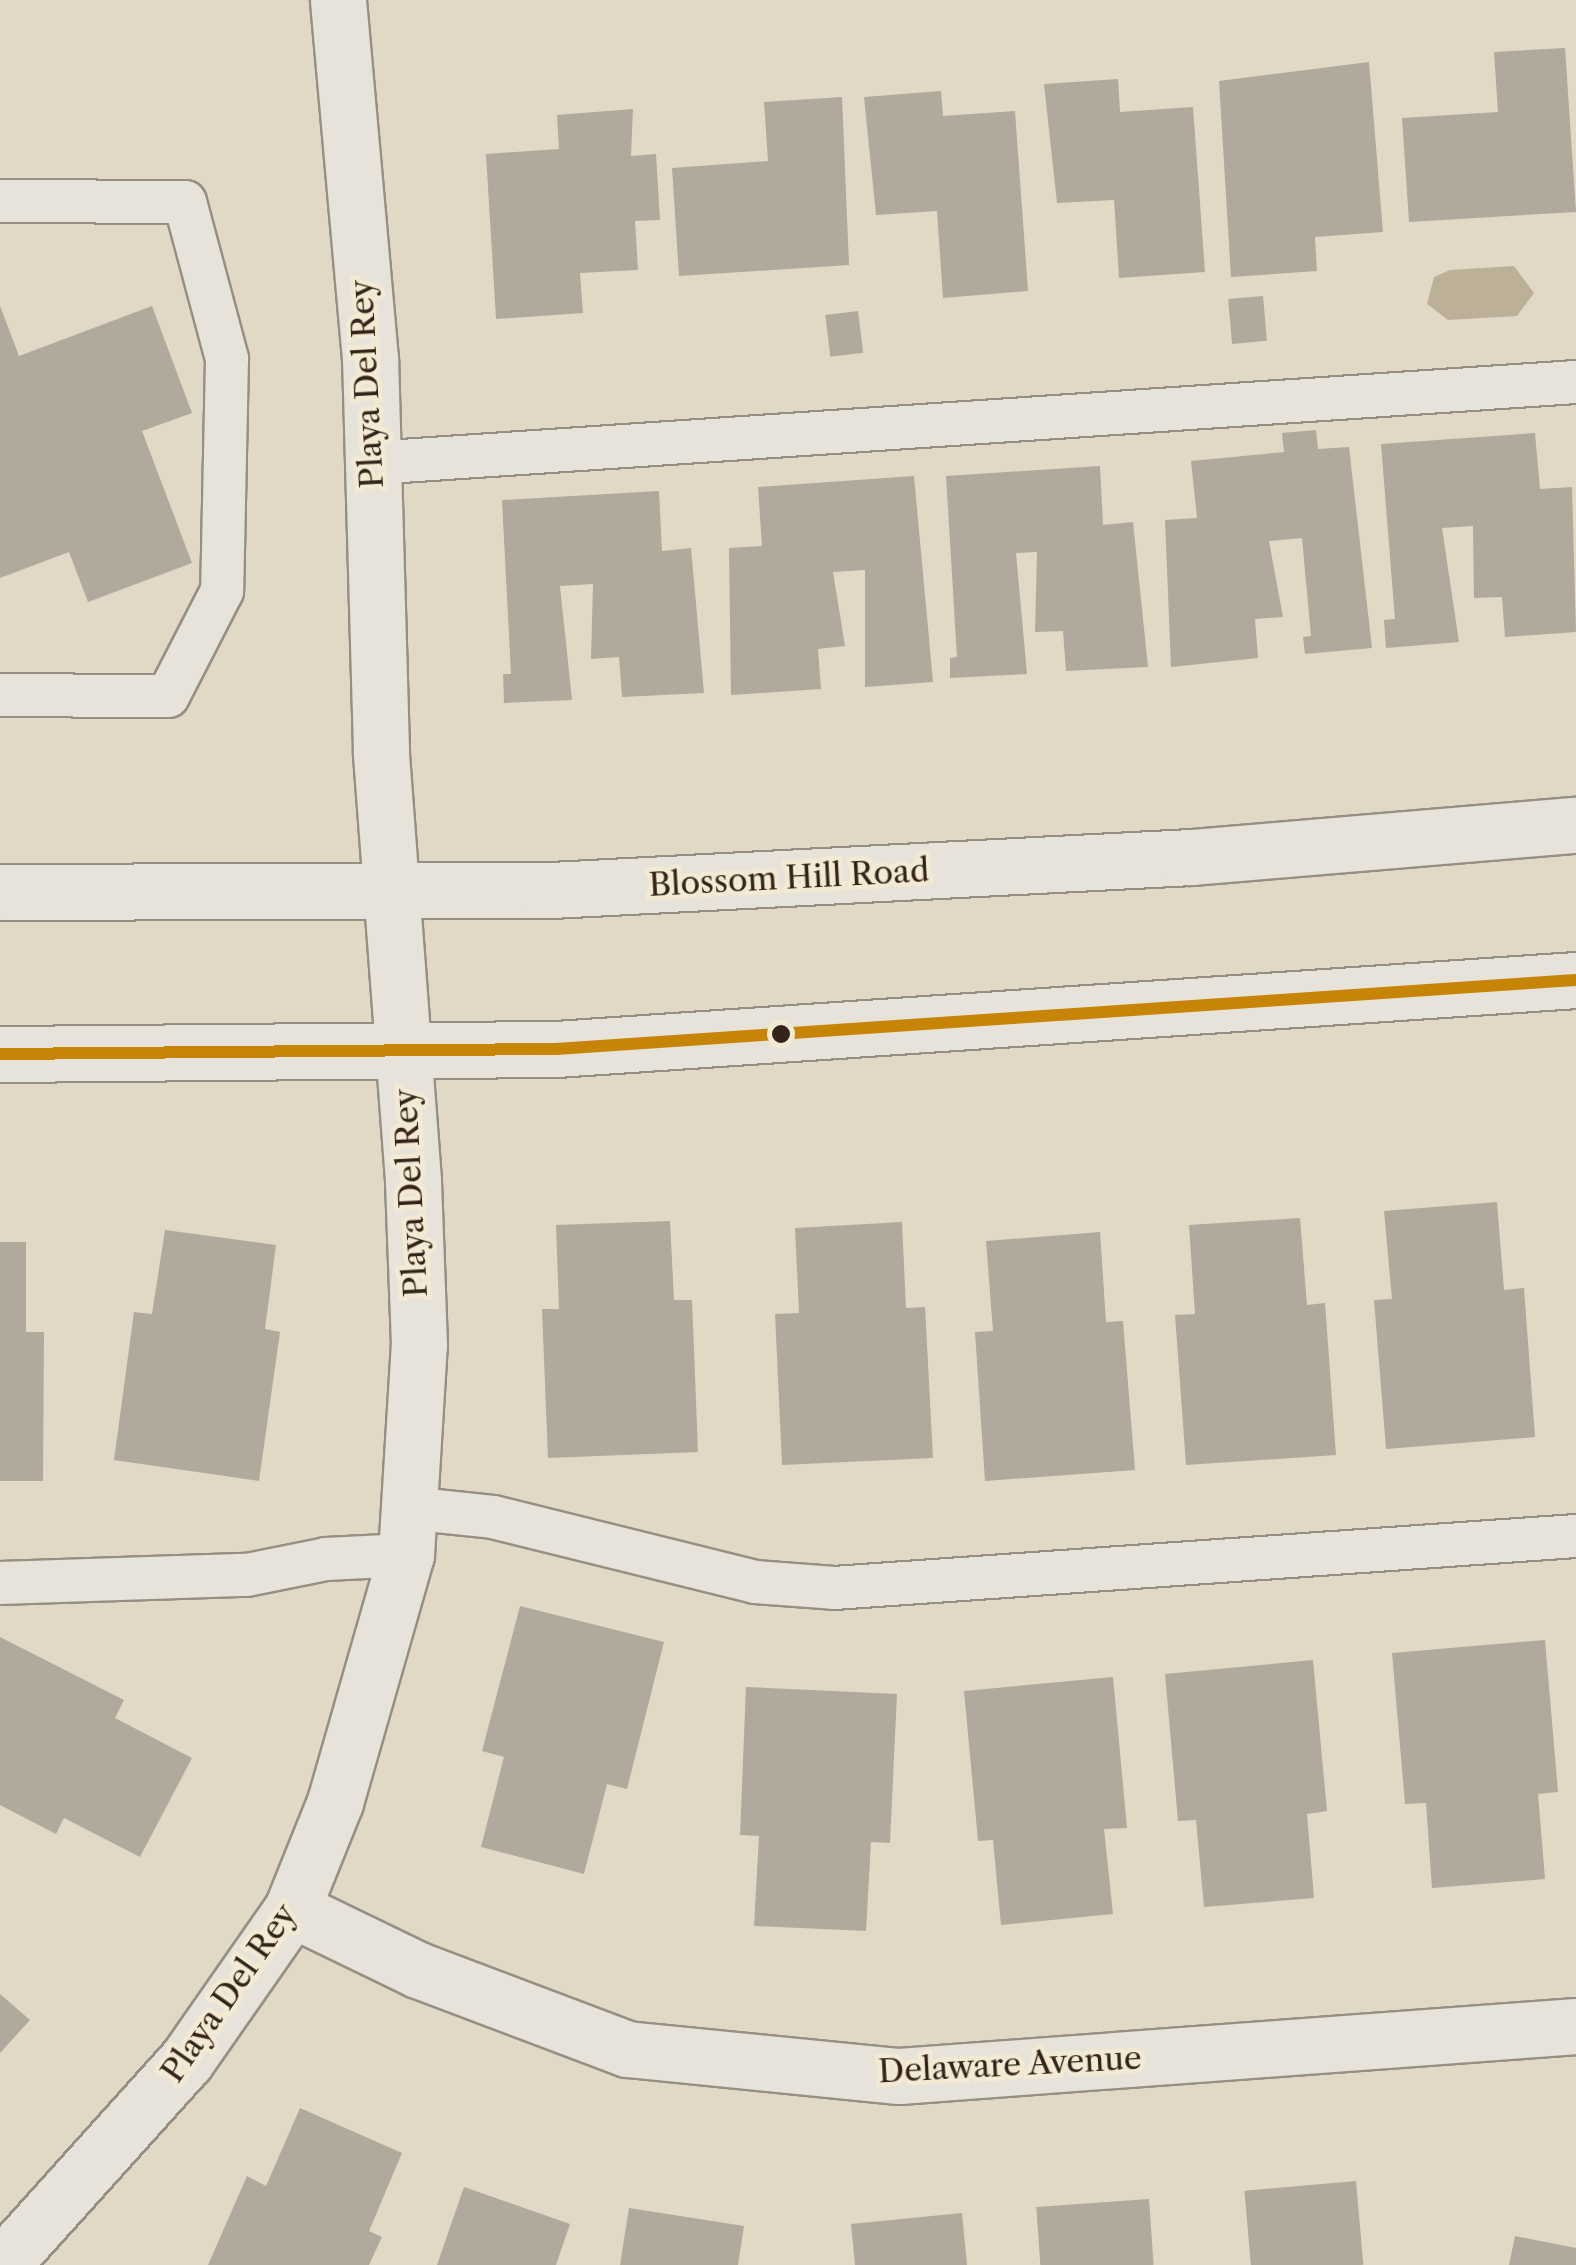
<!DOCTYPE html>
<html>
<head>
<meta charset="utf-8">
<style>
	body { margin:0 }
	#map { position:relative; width:1576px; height:2265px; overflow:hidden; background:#e1d9c6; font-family:"Libre Caslon Text",serif }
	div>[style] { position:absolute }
	.water>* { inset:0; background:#bdb098 }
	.building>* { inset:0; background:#b0a99c; transform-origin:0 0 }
	.roads { filter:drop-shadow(2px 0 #968f83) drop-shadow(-2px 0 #968f83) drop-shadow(0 2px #968f83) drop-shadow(0 -2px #968f83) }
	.service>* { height:42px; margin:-21px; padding:0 21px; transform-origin:21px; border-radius:21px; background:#e8e3da }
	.minor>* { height:55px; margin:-27.5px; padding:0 27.5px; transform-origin:27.5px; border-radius:27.5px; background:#e8e3da }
	.secondary>* { height:55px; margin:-27.5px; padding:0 27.5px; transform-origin:27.5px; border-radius:27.5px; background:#e8e3da }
	.bus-1>* { height:12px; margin:-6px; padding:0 6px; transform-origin:6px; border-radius:6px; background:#c68506 }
	.dots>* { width:28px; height:28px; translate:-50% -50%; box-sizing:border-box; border:5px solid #f3ead3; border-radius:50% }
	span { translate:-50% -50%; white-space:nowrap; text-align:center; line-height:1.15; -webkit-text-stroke:9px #f3ead3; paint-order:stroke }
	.street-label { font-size:32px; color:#34231a }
</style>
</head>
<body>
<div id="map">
	<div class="water">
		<div style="clip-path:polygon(1514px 266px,1534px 293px,1517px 316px,1448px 320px,1427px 304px,1434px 277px,1450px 270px)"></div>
	</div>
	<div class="building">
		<div style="clip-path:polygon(1565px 48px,1576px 212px,1409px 222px,1402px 118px,1498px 112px,1494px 52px)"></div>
		<div style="clip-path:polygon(1369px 62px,1383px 232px,1315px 237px,1317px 271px,1231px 277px,1219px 81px)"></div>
		<div style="clip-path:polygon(1118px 79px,1120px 112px,1193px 107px,1205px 272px,1119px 278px,1114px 200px,1057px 203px,1044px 84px)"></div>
		<div style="clip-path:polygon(941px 91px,943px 116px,1015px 111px,1028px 291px,943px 298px,937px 211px,876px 215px,864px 97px)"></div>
		<div style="clip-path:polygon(842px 97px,849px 265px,679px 276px,672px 168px,768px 161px,764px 102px)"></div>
		<div style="clip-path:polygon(633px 109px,631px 156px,656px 154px,660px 220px,635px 221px,638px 270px,580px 273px,583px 313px,496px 319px,486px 154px,559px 149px,557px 115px)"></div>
		<div style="left:1263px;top:296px;width:45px;height:35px;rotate:85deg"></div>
		<div style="clip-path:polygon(0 306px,19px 356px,152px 306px,192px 413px,142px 431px,192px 563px,88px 602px,69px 552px,0 578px)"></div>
		<div style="left:858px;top:311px;width:42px;height:33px;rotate:83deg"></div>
		<div style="clip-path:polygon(1316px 430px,1318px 449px,1349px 447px,1372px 648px,1305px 654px,1303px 637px,1311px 636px,1302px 538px,1269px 541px,1283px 617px,1255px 619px,1258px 658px,1171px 667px,1165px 520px,1197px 518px,1191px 461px,1284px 452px,1282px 433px)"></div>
		<div style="clip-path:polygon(1535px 433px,1540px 489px,1572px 487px,1576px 632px,1505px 637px,1502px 597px,1474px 598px,1473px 526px,1442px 528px,1459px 642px,1386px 648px,1384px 620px,1395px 619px,1381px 444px)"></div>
		<div style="clip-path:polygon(1100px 466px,1103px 525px,1133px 522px,1148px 667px,1066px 671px,1063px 631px,1035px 632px,1037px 552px,1016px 553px,1027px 674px,950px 678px,950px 658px,957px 657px,946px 476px)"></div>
		<div style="clip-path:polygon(914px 476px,933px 682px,865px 687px,865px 570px,833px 572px,845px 646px,818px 649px,821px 689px,731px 695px,729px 548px,762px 546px,758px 487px)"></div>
		<div style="clip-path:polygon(659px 491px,662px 551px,691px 548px,704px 693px,622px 697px,619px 657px,591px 659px,593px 584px,560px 586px,572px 700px,504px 703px,503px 674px,511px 674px,502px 500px)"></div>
		<div style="clip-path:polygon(1497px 1202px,1504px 1290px,1524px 1288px,1535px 1437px,1386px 1449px,1374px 1300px,1392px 1299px,1384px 1211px)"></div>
		<div style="clip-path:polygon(1300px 1218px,1307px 1305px,1325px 1303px,1336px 1455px,1186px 1465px,1175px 1315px,1195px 1314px,1189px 1225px)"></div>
		<div style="clip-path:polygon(670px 1221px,674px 1300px,692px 1300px,698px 1452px,548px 1458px,542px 1309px,559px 1309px,556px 1225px)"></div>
		<div style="clip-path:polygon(902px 1222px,906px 1308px,925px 1307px,933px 1458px,782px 1465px,775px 1314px,799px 1313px,795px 1228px)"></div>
		<div style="clip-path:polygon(165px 1230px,276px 1245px,265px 1329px,280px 1332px,259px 1481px,114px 1460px,134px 1312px,152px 1314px)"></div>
		<div style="clip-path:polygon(1100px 1232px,1106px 1322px,1123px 1321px,1135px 1470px,985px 1481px,975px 1332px,993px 1331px,986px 1241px)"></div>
		<div style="clip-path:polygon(0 1242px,26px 1242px,26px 1332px,44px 1332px,43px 1481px,0 1481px)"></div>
		<div style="clip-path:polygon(520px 1606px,664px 1642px,627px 1789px,607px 1784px,584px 1874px,481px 1847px,504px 1757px,482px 1751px)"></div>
		<div style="clip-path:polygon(0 1637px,124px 1700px,115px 1718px,192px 1758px,140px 1857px,64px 1818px,56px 1834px,0 1805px)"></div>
		<div style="clip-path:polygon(1545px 1640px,1558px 1792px,1538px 1794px,1545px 1879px,1432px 1888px,1426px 1803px,1405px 1804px,1392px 1653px)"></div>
		<div style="clip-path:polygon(1313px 1660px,1327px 1811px,1307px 1814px,1314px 1898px,1204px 1907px,1196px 1820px,1178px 1821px,1165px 1674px)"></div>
		<div style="clip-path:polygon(1113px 1677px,1127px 1828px,1104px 1829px,1113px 1914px,1001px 1925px,993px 1840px,978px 1841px,964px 1691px)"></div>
		<div style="clip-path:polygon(746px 1687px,897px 1694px,890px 1843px,871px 1842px,866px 1931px,754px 1926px,759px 1836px,740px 1835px)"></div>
		<div style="clip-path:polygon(0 1994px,30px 2020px,0 2053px)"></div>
		<div style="clip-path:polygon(300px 2108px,402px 2153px,369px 2231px,382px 2237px,369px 2265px,208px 2265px,247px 2176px,266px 2186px)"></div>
		<div style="left:1356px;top:2181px;width:84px;height:112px;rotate:85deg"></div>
		<div style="clip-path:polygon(464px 2187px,570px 2224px,556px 2265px,437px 2265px)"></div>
		<div style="left:1149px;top:2199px;width:66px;height:113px;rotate:86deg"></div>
		<div style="clip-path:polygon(629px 2208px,744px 2226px,738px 2265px,620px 2265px)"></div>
		<div style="clip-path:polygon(962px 2213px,967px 2265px,855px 2265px,851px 2224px)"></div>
		<div style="clip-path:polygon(1515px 2236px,1576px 2248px,1576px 2265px,1509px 2265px)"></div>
	</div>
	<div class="roads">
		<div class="service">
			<div style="left:0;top:201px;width:185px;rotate:0.3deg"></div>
			<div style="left:185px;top:202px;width:163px;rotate:75deg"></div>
			<div style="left:227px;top:359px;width:232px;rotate:91.2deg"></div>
			<div style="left:222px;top:591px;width:118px;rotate:117.2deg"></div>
			<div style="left:168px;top:696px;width:168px;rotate:-179.7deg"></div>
			<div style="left:372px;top:463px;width:1207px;rotate:-3.85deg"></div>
			<div style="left:408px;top:1508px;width:85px;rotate:6deg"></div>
			<div style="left:493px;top:1517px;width:270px;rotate:13.9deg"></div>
			<div style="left:755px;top:1582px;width:79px;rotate:4.3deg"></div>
			<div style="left:834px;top:1588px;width:744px;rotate:-4.01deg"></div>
			<div style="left:0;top:1583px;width:247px;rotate:-1.9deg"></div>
			<div style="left:247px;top:1575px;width:81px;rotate:-11.4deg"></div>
			<div style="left:326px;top:1559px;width:80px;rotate:-2.9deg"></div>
		</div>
		<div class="minor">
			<div style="left:292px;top:1909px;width:140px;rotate:25.8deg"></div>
			<div style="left:418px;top:1970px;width:223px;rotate:20.7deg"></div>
			<div style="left:627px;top:2049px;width:273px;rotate:5.7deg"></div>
			<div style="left:899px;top:2076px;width:679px;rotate:-4.22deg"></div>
			<div style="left:2px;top:2265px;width:275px;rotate:-48deg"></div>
			<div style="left:186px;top:2061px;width:185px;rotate:-55.1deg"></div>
			<div style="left:292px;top:1909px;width:115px;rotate:-68.1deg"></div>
			<div style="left:335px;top:1802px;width:257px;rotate:-74deg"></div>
			<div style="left:406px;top:1555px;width:210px;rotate:-86.5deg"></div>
			<div style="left:419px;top:1345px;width:165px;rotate:-92.1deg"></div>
			<div style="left:413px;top:1180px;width:431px;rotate:-94.3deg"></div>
			<div style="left:381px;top:750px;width:391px;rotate:-91.6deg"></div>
			<div style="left:370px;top:359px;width:360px;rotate:-95.1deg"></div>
		</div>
		<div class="secondary">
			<div style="left:0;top:892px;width:551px;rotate:-0.21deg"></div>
			<div style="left:551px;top:890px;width:641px;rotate:-2.95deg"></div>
			<div style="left:1191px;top:857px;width:386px;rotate:-4.8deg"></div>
			<div style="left:0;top:1054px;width:556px;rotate:-0.52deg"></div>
			<div style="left:556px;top:1049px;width:1022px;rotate:-3.87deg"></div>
		</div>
	</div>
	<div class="bus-1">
		<div style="left:0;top:1054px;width:556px;rotate:-0.52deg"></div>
		<div style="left:556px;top:1049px;width:1022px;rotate:-3.87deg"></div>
	</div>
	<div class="dots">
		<div style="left:781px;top:1034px;background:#34231a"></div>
	</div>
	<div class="street-label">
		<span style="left:367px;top:384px;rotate:-93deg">Playa Del Rey</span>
		<span style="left:789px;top:878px;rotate:-3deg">Blossom Hill Road</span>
		<span style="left:411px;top:1193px;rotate:-93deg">Playa Del Rey</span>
		<span style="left:229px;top:1993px;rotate:-55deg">Playa Del Rey</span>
		<span style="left:1010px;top:2065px;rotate:-3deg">Delaware Avenue</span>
	</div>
</div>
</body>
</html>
